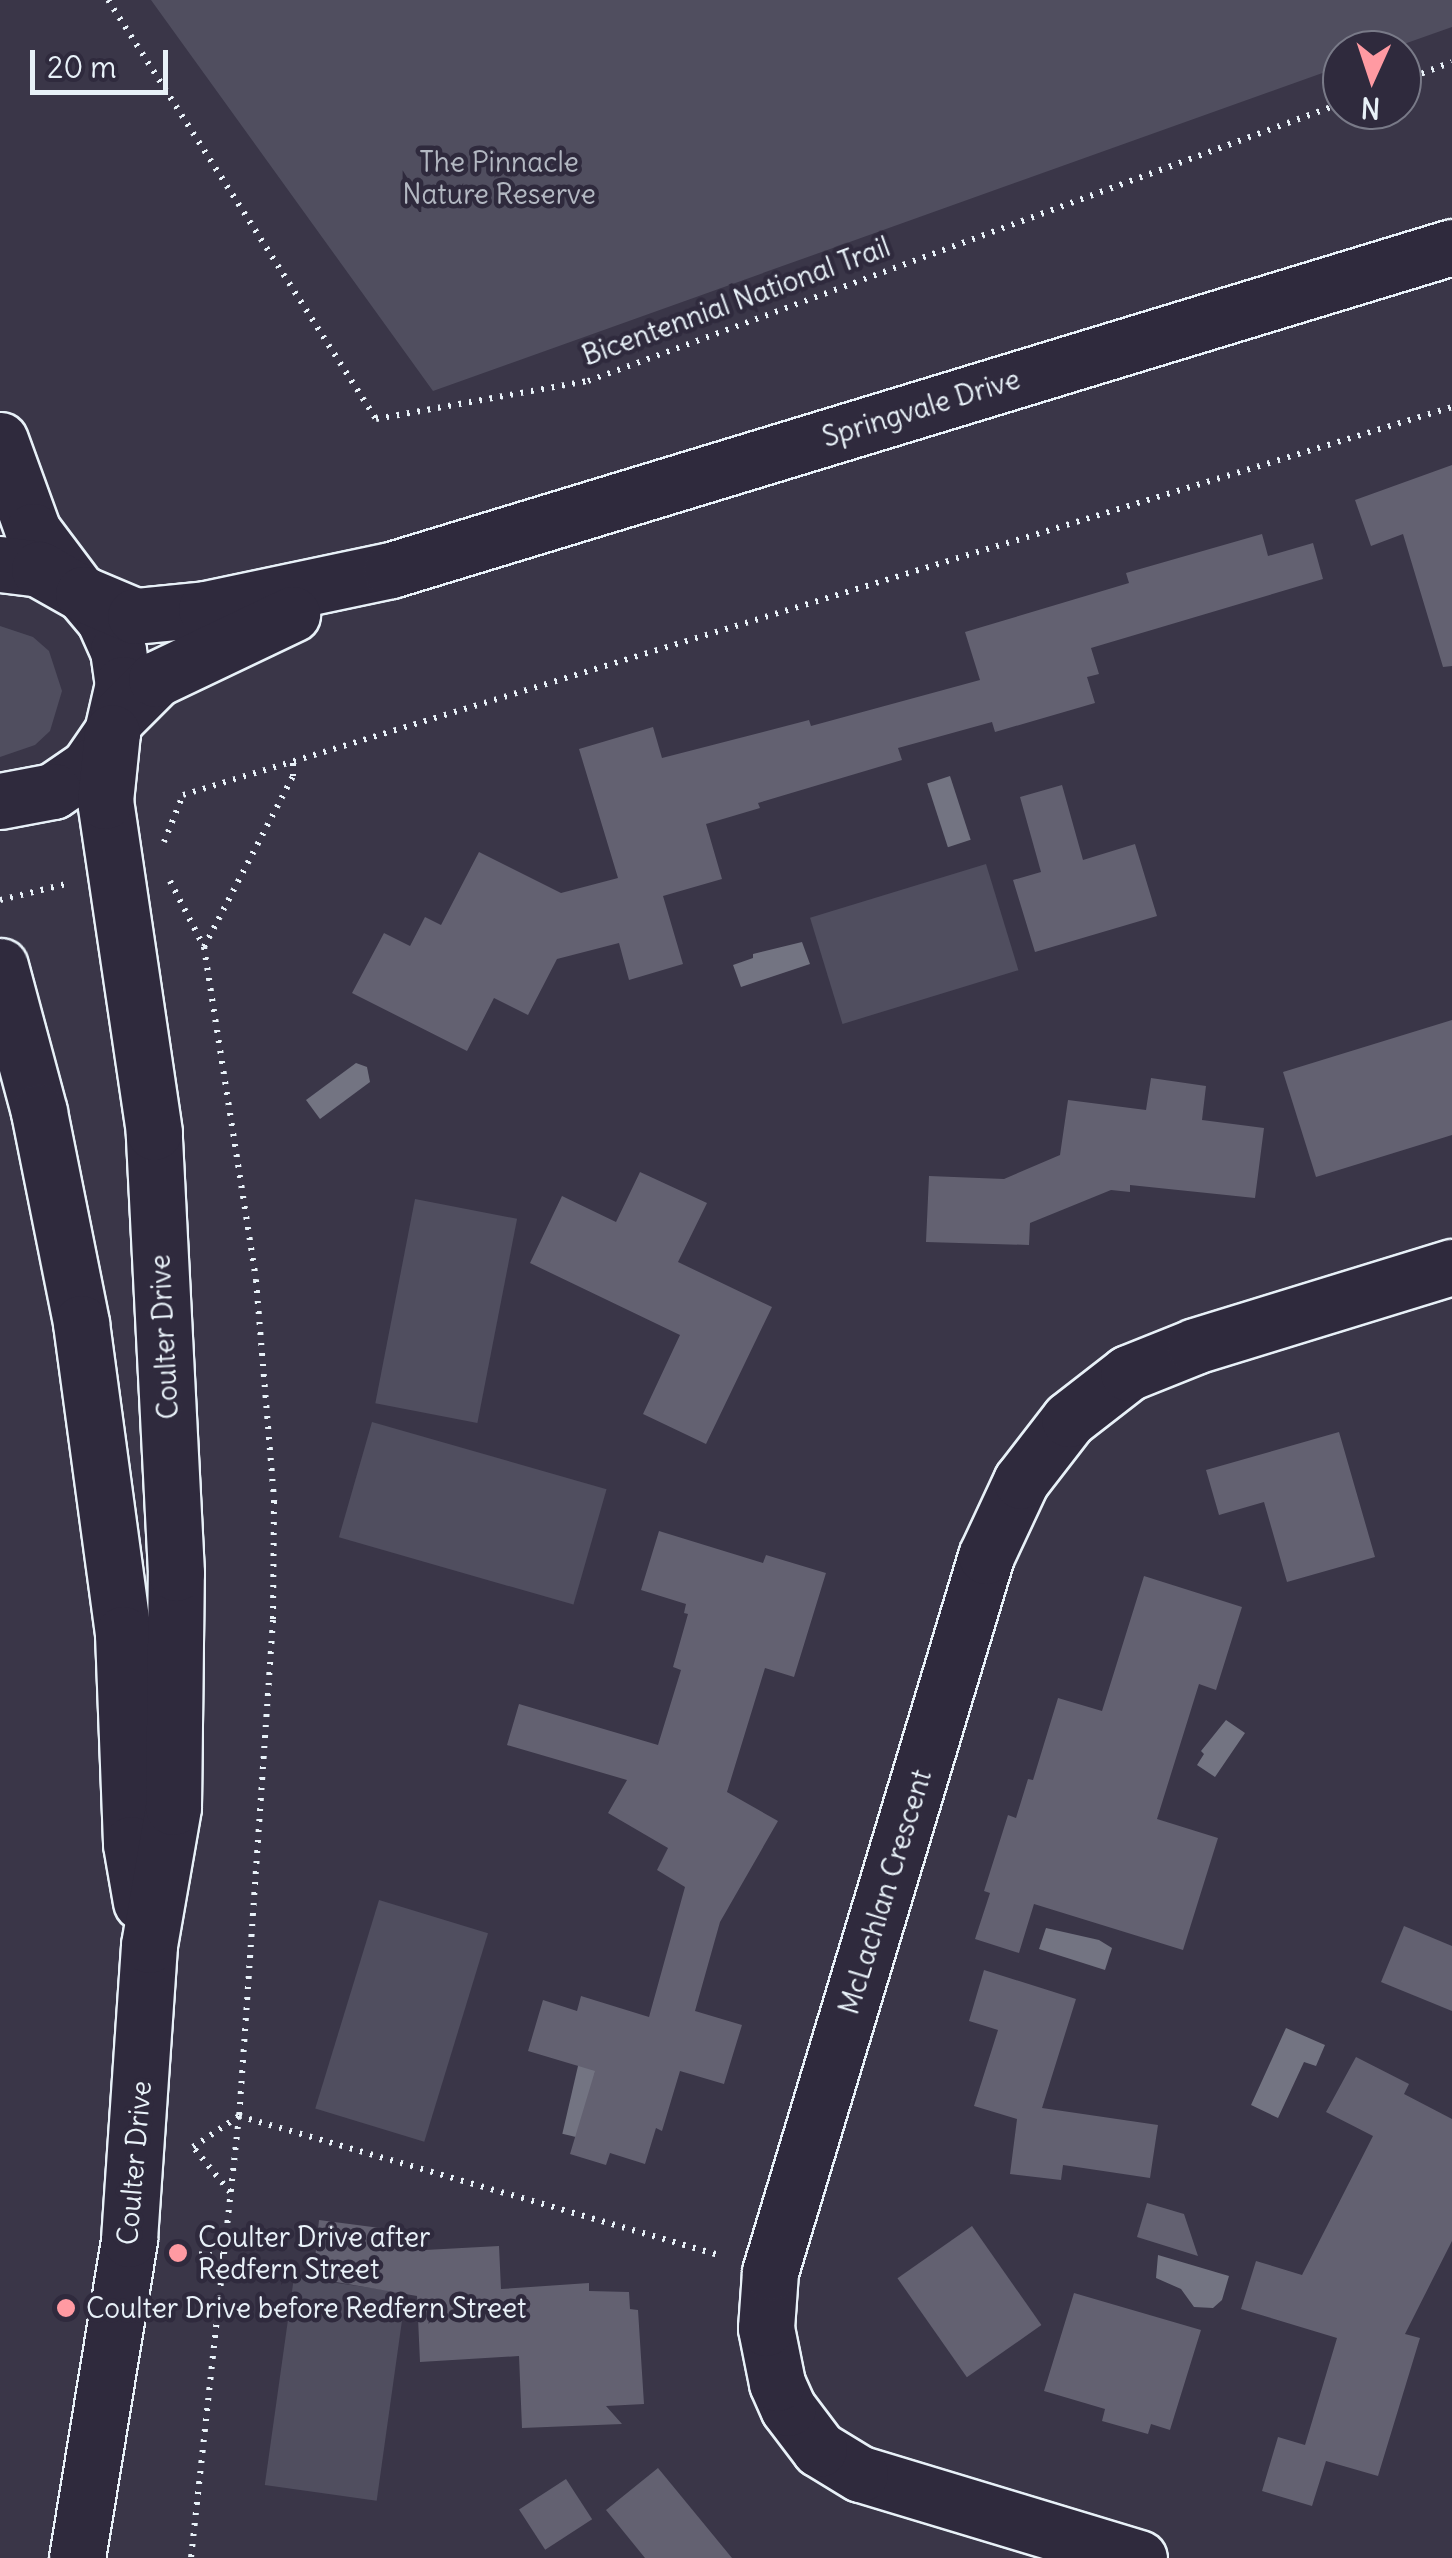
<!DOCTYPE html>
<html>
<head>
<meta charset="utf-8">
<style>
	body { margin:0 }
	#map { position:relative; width:1452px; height:2558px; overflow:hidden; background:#3a3648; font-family:Delius,sans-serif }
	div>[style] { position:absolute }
	.green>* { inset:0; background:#504e5f; transform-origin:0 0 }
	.water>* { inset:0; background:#737482; transform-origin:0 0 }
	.building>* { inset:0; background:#636171; transform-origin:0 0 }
	.path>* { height:6px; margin-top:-3px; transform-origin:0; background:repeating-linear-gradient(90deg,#e8f1f8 0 2.5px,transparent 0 10.5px) }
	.roads { filter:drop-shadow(2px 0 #e8f1f8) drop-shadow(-2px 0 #e8f1f8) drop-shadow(0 2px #e8f1f8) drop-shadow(0 -2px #e8f1f8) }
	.minor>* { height:55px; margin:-27.5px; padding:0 27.5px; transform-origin:27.5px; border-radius:27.5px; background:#2f2a3d }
	.major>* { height:55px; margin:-27.5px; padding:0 27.5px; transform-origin:27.5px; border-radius:27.5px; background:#2f2a3d }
	.dots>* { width:28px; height:28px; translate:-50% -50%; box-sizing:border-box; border:5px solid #2f2a3d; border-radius:50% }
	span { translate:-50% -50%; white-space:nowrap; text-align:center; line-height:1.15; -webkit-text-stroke:9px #2f2a3d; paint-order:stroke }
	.park-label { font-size:28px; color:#b3b8c2 }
	.street-label { font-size:28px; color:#e8f1f8 }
	.poi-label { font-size:28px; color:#e8f1f8 }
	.left { translate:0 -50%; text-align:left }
	.north { position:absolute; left:1322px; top:30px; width:100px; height:100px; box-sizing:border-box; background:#2f2a3d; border:2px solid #797a88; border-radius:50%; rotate:183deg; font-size:28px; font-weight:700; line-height:40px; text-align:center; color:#e8f1f8 }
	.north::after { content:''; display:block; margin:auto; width:35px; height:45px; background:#ff9aa2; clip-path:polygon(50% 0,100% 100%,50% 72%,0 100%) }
	.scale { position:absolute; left:30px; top:50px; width:138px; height:45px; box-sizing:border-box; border:5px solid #e8f1f8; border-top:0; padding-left:12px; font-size:30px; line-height:35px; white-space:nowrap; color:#e8f1f8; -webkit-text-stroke:8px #2f2a3d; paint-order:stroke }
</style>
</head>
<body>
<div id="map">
	<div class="green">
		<div style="clip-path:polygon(151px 0,1452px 0,1452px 27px,1387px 50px,1342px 50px,1342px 66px,433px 391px)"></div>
		<div style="clip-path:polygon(0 626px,33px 637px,49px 651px,62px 691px,50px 731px,35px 745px,0 757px)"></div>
		<div style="left:986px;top:864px;width:111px;height:184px;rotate:73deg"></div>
		<div style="left:415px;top:1199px;width:104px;height:208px;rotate:11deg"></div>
		<div style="left:372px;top:1422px;width:244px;height:120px;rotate:16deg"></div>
		<div style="left:379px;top:1900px;width:114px;height:218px;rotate:17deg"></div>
		<div style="left:294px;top:2277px;width:113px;height:210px;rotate:8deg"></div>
	</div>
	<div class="water">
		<div style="left:950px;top:776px;width:67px;height:24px;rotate:72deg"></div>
		<div style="clip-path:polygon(802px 942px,810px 964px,741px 987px,733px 965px,753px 958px,753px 954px)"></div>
		<div style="clip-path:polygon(356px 1063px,367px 1067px,370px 1082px,320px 1119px,306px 1100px)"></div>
		<div style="clip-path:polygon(1226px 1720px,1245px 1733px,1215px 1777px,1197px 1765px,1204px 1754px,1201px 1751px)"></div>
		<div style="clip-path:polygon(1046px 1928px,1099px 1940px,1112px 1948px,1105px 1970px,1039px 1949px)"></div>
		<div style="clip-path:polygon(1286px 2028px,1325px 2045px,1316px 2066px,1304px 2062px,1278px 2118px,1251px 2105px)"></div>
		<div style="left:581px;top:2053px;width:18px;height:83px;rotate:13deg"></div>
		<div style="clip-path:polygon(1158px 2255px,1229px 2276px,1222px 2300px,1213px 2308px,1194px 2307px,1181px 2289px,1156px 2278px)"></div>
	</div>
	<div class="building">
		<div style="clip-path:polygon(1452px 465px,1452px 666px,1443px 667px,1403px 534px,1371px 546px,1355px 500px)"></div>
		<div style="clip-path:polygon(1262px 534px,1268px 556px,1313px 543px,1323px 579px,1091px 648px,1099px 674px,1087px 677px,1095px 703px,995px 732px,992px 722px,898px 748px,902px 760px,758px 803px,760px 808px,706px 824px,722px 879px,663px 896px,683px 964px,629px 980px,619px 943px,557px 959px,528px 1015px,494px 998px,467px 1051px,352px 993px,384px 933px,410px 946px,425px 917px,441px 925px,479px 852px,561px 893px,618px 878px,579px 749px,653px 727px,662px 758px,809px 720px,811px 726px,980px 680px,965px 632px,1129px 583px,1126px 573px)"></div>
		<div style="clip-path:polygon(1062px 785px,1083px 860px,1135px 844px,1157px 916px,1035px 952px,1013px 880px,1041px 872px,1020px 797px)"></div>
		<div style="clip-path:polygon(1452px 1020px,1452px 1135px,1316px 1177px,1283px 1072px)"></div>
		<div style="clip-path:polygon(1151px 1078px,1206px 1086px,1202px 1120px,1264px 1128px,1255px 1198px,1130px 1185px,1130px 1192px,1111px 1190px,1030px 1223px,1029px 1245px,926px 1242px,929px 1176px,1004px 1179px,1060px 1155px,1068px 1100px,1146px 1110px)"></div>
		<div style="clip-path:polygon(640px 1172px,707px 1203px,678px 1262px,772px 1307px,706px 1444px,643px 1414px,680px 1335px,530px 1263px,562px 1196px,616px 1222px)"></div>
		<div style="clip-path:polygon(1339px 1432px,1375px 1557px,1287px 1582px,1264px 1502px,1219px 1515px,1206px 1470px)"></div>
		<div style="clip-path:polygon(659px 1531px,763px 1563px,766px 1555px,826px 1573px,794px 1677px,765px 1668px,727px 1792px,778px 1821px,720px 1922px,695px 2011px,742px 2025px,724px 2084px,680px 2071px,662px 2131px,656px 2128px,645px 2164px,610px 2153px,606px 2165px,570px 2154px,595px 2071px,528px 2051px,543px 2000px,577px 2011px,581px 1996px,649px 2017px,685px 1887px,657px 1870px,668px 1848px,608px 1813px,627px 1780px,507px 1745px,519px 1704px,658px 1745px,681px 1670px,673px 1667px,688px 1614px,684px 1613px,686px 1604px,641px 1590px)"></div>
		<div style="clip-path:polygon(1144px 1576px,1242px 1607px,1216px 1690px,1199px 1684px,1157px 1819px,1218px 1838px,1183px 1950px,1034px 1904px,1019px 1953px,975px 1939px,990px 1893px,984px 1891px,1008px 1815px,1016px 1818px,1028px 1779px,1033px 1780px,1058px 1698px,1102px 1711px)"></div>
		<div style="clip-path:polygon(1404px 1926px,1452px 1946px,1452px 2011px,1381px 1982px)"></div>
		<div style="clip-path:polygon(984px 1970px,1076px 1999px,1042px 2108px,1158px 2125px,1150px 2178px,1063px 2165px,1061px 2180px,1010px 2174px,1017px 2119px,974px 2106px,998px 2030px,969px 2021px)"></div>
		<div style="clip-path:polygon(1356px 2057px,1409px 2084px,1404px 2094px,1452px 2119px,1452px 2241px,1405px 2334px,1420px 2338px,1378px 2476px,1326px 2461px,1312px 2506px,1262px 2491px,1278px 2437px,1305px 2445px,1337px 2338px,1241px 2309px,1256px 2261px,1302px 2275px,1373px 2136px,1326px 2112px)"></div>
		<div style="clip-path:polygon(1147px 2203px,1184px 2214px,1198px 2256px,1137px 2237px)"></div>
		<div style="clip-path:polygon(319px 2220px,426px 2234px,425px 2250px,499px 2246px,501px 2289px,589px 2283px,589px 2291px,629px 2292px,630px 2309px,638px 2310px,644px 2404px,606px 2406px,622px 2424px,522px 2428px,519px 2356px,420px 2362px,417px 2296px,313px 2278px)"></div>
		<div style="left:972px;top:2226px;width:121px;height:91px;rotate:55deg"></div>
		<div style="clip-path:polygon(1074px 2293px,1201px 2330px,1170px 2430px,1151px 2424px,1148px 2434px,1102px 2421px,1105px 2409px,1044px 2391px)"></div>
		<div style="clip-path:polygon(658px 2468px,732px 2558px,645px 2558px,606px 2510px)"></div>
		<div style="left:566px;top:2479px;width:48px;height:56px;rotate:57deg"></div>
	</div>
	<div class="path">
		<div style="left:108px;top:0;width:497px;rotate:57.4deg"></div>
		<div style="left:376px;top:419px;width:215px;rotate:-10.2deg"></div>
		<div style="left:588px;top:381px;width:804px;rotate:-20.24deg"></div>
		<div style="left:1402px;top:81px;width:53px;rotate:-20.8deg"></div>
		<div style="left:164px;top:842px;width:51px;rotate:-68deg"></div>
		<div style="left:183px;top:795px;width:1327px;rotate:-17deg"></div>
		<div style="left:170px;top:881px;width:74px;rotate:62.7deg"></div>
		<div style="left:204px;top:947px;width:337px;rotate:81.1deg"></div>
		<div style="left:256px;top:1280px;width:222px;rotate:85.3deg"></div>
		<div style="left:274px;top:1501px;width:119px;rotate:90.5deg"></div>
		<div style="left:273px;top:1620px;width:497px;rotate:93.9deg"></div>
		<div style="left:239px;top:2116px;width:445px;rotate:96.2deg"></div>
		<div style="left:0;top:900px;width:68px;rotate:-13.6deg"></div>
		<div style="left:204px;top:947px;width:193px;rotate:-62.5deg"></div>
		<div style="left:293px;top:776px;width:16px;rotate:-90deg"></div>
		<div style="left:230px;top:2192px;width:58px;rotate:-129.4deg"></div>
		<div style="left:193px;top:2147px;width:55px;rotate:-34deg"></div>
		<div style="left:239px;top:2116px;width:503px;rotate:16.16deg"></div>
		<div style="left:178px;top:2253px;width:46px;rotate:3.7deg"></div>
	</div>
	<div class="roads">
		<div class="minor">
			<div style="left:1139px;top:2558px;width:291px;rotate:-163.2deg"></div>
			<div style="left:860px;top:2474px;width:48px;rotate:-148.6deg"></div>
			<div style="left:819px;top:2449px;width:51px;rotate:-127.1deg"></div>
			<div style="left:788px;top:2408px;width:27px;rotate:-114deg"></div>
			<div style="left:777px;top:2383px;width:56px;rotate:-101.3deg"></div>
			<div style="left:766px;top:2328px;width:56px;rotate:-85.9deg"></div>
			<div style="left:770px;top:2272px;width:748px;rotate:-73.21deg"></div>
			<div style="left:986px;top:1556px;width:83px;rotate:-65deg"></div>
			<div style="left:1021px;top:1481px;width:78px;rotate:-52.3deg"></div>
			<div style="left:1069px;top:1419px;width:75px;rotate:-37.9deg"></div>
			<div style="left:1128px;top:1373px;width:72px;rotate:-21.9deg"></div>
			<div style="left:1195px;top:1346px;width:269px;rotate:-17.1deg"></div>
		</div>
		<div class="major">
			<div style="left:0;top:440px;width:97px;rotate:70.1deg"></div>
			<div style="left:33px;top:531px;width:70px;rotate:53.1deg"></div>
			<div style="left:0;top:564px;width:39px;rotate:7deg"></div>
			<div style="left:39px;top:569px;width:51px;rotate:29.6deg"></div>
			<div style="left:83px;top:594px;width:33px;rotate:50deg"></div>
			<div style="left:104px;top:619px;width:34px;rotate:66deg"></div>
			<div style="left:118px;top:650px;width:34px;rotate:82deg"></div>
			<div style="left:123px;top:684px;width:49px;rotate:102.9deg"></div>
			<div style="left:112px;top:732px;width:42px;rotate:124.4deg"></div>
			<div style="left:88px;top:767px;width:42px;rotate:145.6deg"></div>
			<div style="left:53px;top:791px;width:54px;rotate:169.3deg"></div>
			<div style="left:83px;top:594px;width:56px;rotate:22.9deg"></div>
			<div style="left:135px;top:616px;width:71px;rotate:-5.6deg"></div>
			<div style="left:206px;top:609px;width:189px;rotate:-11.9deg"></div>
			<div style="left:391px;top:570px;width:1109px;rotate:-16.93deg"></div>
			<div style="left:118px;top:717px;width:54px;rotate:-45deg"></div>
			<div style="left:156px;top:679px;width:151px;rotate:-25.5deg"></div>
			<div style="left:0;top:966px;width:151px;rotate:75deg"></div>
			<div style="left:39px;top:1112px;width:215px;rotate:78.7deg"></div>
			<div style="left:81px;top:1323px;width:314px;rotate:82.3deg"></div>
			<div style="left:123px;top:1634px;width:210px;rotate:87.8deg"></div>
			<div style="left:131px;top:1844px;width:59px;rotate:80.2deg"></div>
			<div style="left:77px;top:2558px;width:323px;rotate:-80.7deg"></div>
			<div style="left:129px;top:2239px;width:295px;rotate:-86.1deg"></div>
			<div style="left:149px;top:1945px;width:140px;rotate:-80.1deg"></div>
			<div style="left:173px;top:1807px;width:234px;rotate:-89.3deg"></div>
			<div style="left:176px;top:1573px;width:442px;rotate:-92.9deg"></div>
			<div style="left:154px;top:1132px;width:335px;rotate:-98.4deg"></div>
			<div style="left:105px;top:801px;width:69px;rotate:-84.2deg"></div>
		</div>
	</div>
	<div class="dots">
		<div style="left:178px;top:2253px;background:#ff9aa2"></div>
		<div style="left:66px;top:2308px;background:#ff9aa2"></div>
	</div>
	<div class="park-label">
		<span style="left:499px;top:178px">The Pinnacle<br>Nature Reserve</span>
	</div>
	<div class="street-label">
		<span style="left:736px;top:301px;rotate:-20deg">Bicentennial National Trail</span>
		<span style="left:921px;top:408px;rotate:-17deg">Springvale Drive</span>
		<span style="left:164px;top:1337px;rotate:-93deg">Coulter Drive</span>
		<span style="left:885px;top:1892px;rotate:-73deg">McLachlan Crescent</span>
		<span style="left:134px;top:2163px;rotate:-85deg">Coulter Drive</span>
	</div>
	<div class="poi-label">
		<span class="left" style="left:198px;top:2253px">Coulter Drive after<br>Redfern Street</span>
		<span class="left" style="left:86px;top:2308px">Coulter Drive before Redfern Street</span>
	</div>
	<div class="north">N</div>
	<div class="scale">20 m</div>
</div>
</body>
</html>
